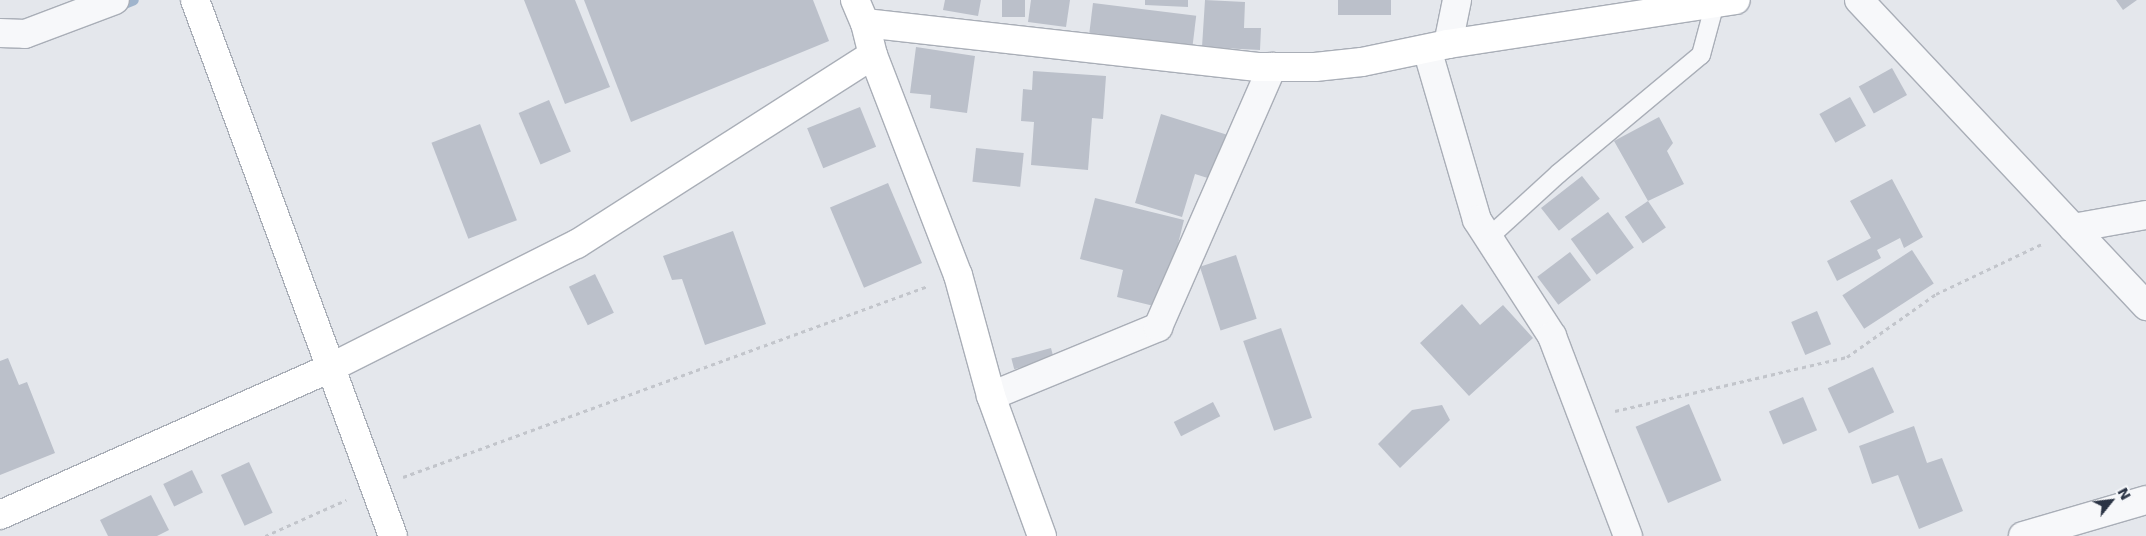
<!DOCTYPE html>
<html>
<head>
<meta charset="utf-8">
<style>
	body { margin:0 }
	#map { position:relative; width:2146px; height:536px; overflow:hidden; background:#e4e7ec; font-family:"DejaVu Sans",sans-serif }
	div>[style] { position:absolute }
	.stream>* { height:10px; margin:-5px; padding:0 5px; transform-origin:5px; border-radius:5px; background:#9fb4cc }
	.building>* { inset:0; background:#bbc0ca; transform-origin:0 0 }
	.path>* { height:3px; margin-top:-1.5px; transform-origin:0; background:repeating-linear-gradient(90deg,#c2c5cb 0 4px,transparent 0 8px) }
	.roads { filter:drop-shadow(1px 0 #a9aeb7) drop-shadow(-1px 0 #a9aeb7) drop-shadow(0 1px #a9aeb7) drop-shadow(0 -1px #a9aeb7) }
	.lane>* { height:18px; margin:-9px; padding:0 9px; transform-origin:9px; border-radius:9px; background:#f7f8fa }
	.street>* { height:28px; margin:-14px; padding:0 14px; transform-origin:14px; border-radius:14px; background:#f7f8fa }
	.secondary>* { height:28px; margin:-14px; padding:0 14px; transform-origin:14px; border-radius:14px; background:#fff }
	span { translate:-50% -50%; white-space:nowrap; text-align:center; line-height:1.15; -webkit-text-stroke:5px #f4f6f9; paint-order:stroke }
	.north { position:absolute; left:2086px; top:476px; width:50px; height:50px; -webkit-text-stroke:4px #f4f6f9; paint-order:stroke; rotate:61deg; font-size:14px; font-weight:700; line-height:20px; text-align:center; color:#2b3445 }
	.north::after { content:''; display:block; margin:auto; width:18px; height:22px; background:#2b3445; clip-path:polygon(50% 0,100% 100%,50% 72%,0 100%) }
</style>
</head>
<body>
<div id="map">
	<div class="stream">
		<div style="left:117px;top:7px;width:18px;rotate:-22deg"></div>
	</div>
	<div class="building">
		<div style="clip-path:polygon(524px 0,575px 0,610px 87px,565px 104px)"></div>
		<div style="clip-path:polygon(584px 0,813px 0,829px 41px,631px 122px)"></div>
		<div style="clip-path:polygon(945px 0,981px 0,978px 16px,943px 10px)"></div>
		<div style="left:1002px;top:0;width:23px;height:17px"></div>
		<div style="clip-path:polygon(1031px 0,1070px 0,1066px 27px,1028px 22px)"></div>
		<div style="clip-path:polygon(1145px 0,1188px 0,1188px 7px,1145px 5px)"></div>
		<div style="clip-path:polygon(1205px 0,1245px 2px,1244px 28px,1261px 28px,1260px 50px,1202px 47px)"></div>
		<div style="left:1338px;top:0;width:53px;height:15px"></div>
		<div style="clip-path:polygon(2116px 0,2137px 0,2123px 10px)"></div>
		<div style="left:1093px;top:3px;width:104px;height:30px;rotate:7deg"></div>
		<div style="clip-path:polygon(916px 47px,975px 56px,967px 113px,930px 108px,931px 95px,910px 93px)"></div>
		<div style="left:1892px;top:68px;width:31px;height:38px;rotate:61deg"></div>
		<div style="clip-path:polygon(1033px 71px,1106px 76px,1103px 119px,1092px 118px,1088px 170px,1031px 165px,1034px 122px,1021px 121px,1023px 89px,1032px 90px)"></div>
		<div style="left:1850px;top:97px;width:33px;height:35px;rotate:61deg"></div>
		<div style="left:549px;top:100px;width:56px;height:33px;rotate:67deg"></div>
		<div style="left:860px;top:107px;width:43px;height:57px;rotate:68deg"></div>
		<div style="clip-path:polygon(1161px 114px,1231px 136px,1217px 181px,1195px 174px,1182px 217px,1135px 203px)"></div>
		<div style="clip-path:polygon(1659px 117px,1673px 143px,1667px 151px,1684px 184px,1648px 201px,1614px 141px)"></div>
		<div style="left:480px;top:124px;width:103px;height:52px;rotate:69deg"></div>
		<div style="left:976px;top:148px;width:48px;height:34px;rotate:6deg"></div>
		<div style="left:1582px;top:176px;width:29px;height:52px;rotate:52deg"></div>
		<div style="clip-path:polygon(1892px 179px,1923px 237px,1904px 248px,1900px 238px,1877px 250px,1881px 258px,1837px 281px,1827px 261px,1871px 238px,1850px 201px)"></div>
		<div style="left:888px;top:183px;width:87px;height:63px;rotate:67deg"></div>
		<div style="clip-path:polygon(1095px 198px,1184px 220px,1162px 308px,1117px 297px,1123px 270px,1080px 259px)"></div>
		<div style="left:1648px;top:201px;width:32px;height:28px;rotate:56deg"></div>
		<div style="left:1608px;top:212px;width:44px;height:46px;rotate:54deg"></div>
		<div style="clip-path:polygon(733px 231px,766px 324px,705px 345px,682px 279px,672px 280px,663px 256px)"></div>
		<div style="left:1912px;top:250px;width:40px;height:83px;rotate:57deg"></div>
		<div style="left:1570px;top:252px;width:35px;height:41px;rotate:53deg"></div>
		<div style="left:1236px;top:255px;width:67px;height:38px;rotate:72deg"></div>
		<div style="left:595px;top:274px;width:43px;height:29px;rotate:64deg"></div>
		<div style="clip-path:polygon(1462px 304px,1480px 325px,1503px 305px,1533px 338px,1469px 396px,1420px 343px)"></div>
		<div style="left:1817px;top:311px;width:36px;height:28px;rotate:67deg"></div>
		<div style="left:1281px;top:328px;width:95px;height:40px;rotate:71deg"></div>
		<div style="left:1051px;top:348px;width:11px;height:41px;rotate:75deg"></div>
		<div style="clip-path:polygon(8px 358px,19px 385px,27px 382px,55px 453px,0 475px,0 361px)"></div>
		<div style="left:1873px;top:367px;width:50px;height:50px;rotate:65deg"></div>
		<div style="left:1803px;top:397px;width:36px;height:37px;rotate:67deg"></div>
		<div style="left:1213px;top:402px;width:16px;height:44px;rotate:63deg"></div>
		<div style="left:1689px;top:404px;width:83px;height:58px;rotate:67deg"></div>
		<div style="clip-path:polygon(1442px 405px,1450px 420px,1400px 468px,1378px 444px,1412px 410px)"></div>
		<div style="clip-path:polygon(1914px 426px,1927px 463px,1942px 458px,1963px 511px,1919px 529px,1898px 475px,1872px 484px,1859px 446px)"></div>
		<div style="left:249px;top:462px;width:56px;height:31px;rotate:65deg"></div>
		<div style="left:192px;top:470px;width:25px;height:32px;rotate:64deg"></div>
		<div style="clip-path:polygon(151px 495px,169px 530px,157px 536px,108px 536px,100px 520px)"></div>
	</div>
	<div class="path">
		<div style="left:1615px;top:411px;width:238px;rotate:-13.1deg"></div>
		<div style="left:1847px;top:357px;width:109px;rotate:-35.3deg"></div>
		<div style="left:1936px;top:294px;width:119px;rotate:-25.3deg"></div>
		<div style="left:403px;top:477px;width:559px;rotate:-19.99deg"></div>
		<div style="left:265px;top:536px;width:89px;rotate:-24deg"></div>
	</div>
	<div class="roads">
		<div class="lane">
			<div style="left:1488px;top:238px;width:95px;rotate:-42.4deg"></div>
			<div style="left:1558px;top:174px;width:186px;rotate:-39.8deg"></div>
			<div style="left:1701px;top:55px;width:54px;rotate:-74.9deg"></div>
		</div>
		<div class="street">
			<div style="left:1859px;top:0;width:420px;rotate:46.8deg"></div>
			<div style="left:0;top:33px;width:25px;rotate:2deg"></div>
			<div style="left:25px;top:34px;width:96px;rotate:-20.7deg"></div>
			<div style="left:1448px;top:44px;width:45px;rotate:-78.4deg"></div>
			<div style="left:1427px;top:49px;width:178px;rotate:73.7deg"></div>
			<div style="left:1477px;top:220px;width:138px;rotate:57.1deg"></div>
			<div style="left:1552px;top:336px;width:214px;rotate:69.2deg"></div>
			<div style="left:2073px;top:228px;width:74px;rotate:-10.1deg"></div>
			<div style="left:991px;top:396px;width:181px;rotate:-22.4deg"></div>
			<div style="left:1158px;top:327px;width:284px;rotate:-66.3deg"></div>
			<div style="left:2023px;top:536px;width:128px;rotate:-16.3deg"></div>
		</div>
		<div class="secondary">
			<div style="left:195px;top:0;width:571px;rotate:69.73deg"></div>
			<div style="left:855px;top:0;width:25px;rotate:67deg"></div>
			<div style="left:865px;top:23px;width:33px;rotate:76deg"></div>
			<div style="left:873px;top:55px;width:236px;rotate:68.9deg"></div>
			<div style="left:958px;top:275px;width:125px;rotate:74.7deg"></div>
			<div style="left:991px;top:396px;width:149px;rotate:70deg"></div>
			<div style="left:865px;top:23px;width:395px;rotate:6.4deg"></div>
			<div style="left:1258px;top:67px;width:57px"></div>
			<div style="left:1315px;top:67px;width:47px;rotate:-6.1deg"></div>
			<div style="left:1362px;top:62px;width:88px;rotate:-11.8deg"></div>
			<div style="left:1448px;top:44px;width:291px;rotate:-8.7deg"></div>
			<div style="left:0;top:515px;width:363px;rotate:-24deg"></div>
			<div style="left:332px;top:367px;width:274px;rotate:-26.7deg"></div>
			<div style="left:577px;top:244px;width:351px;rotate:-32.6deg"></div>
		</div>
	</div>
	<div class="north">N</div>
</div>
</body>
</html>
